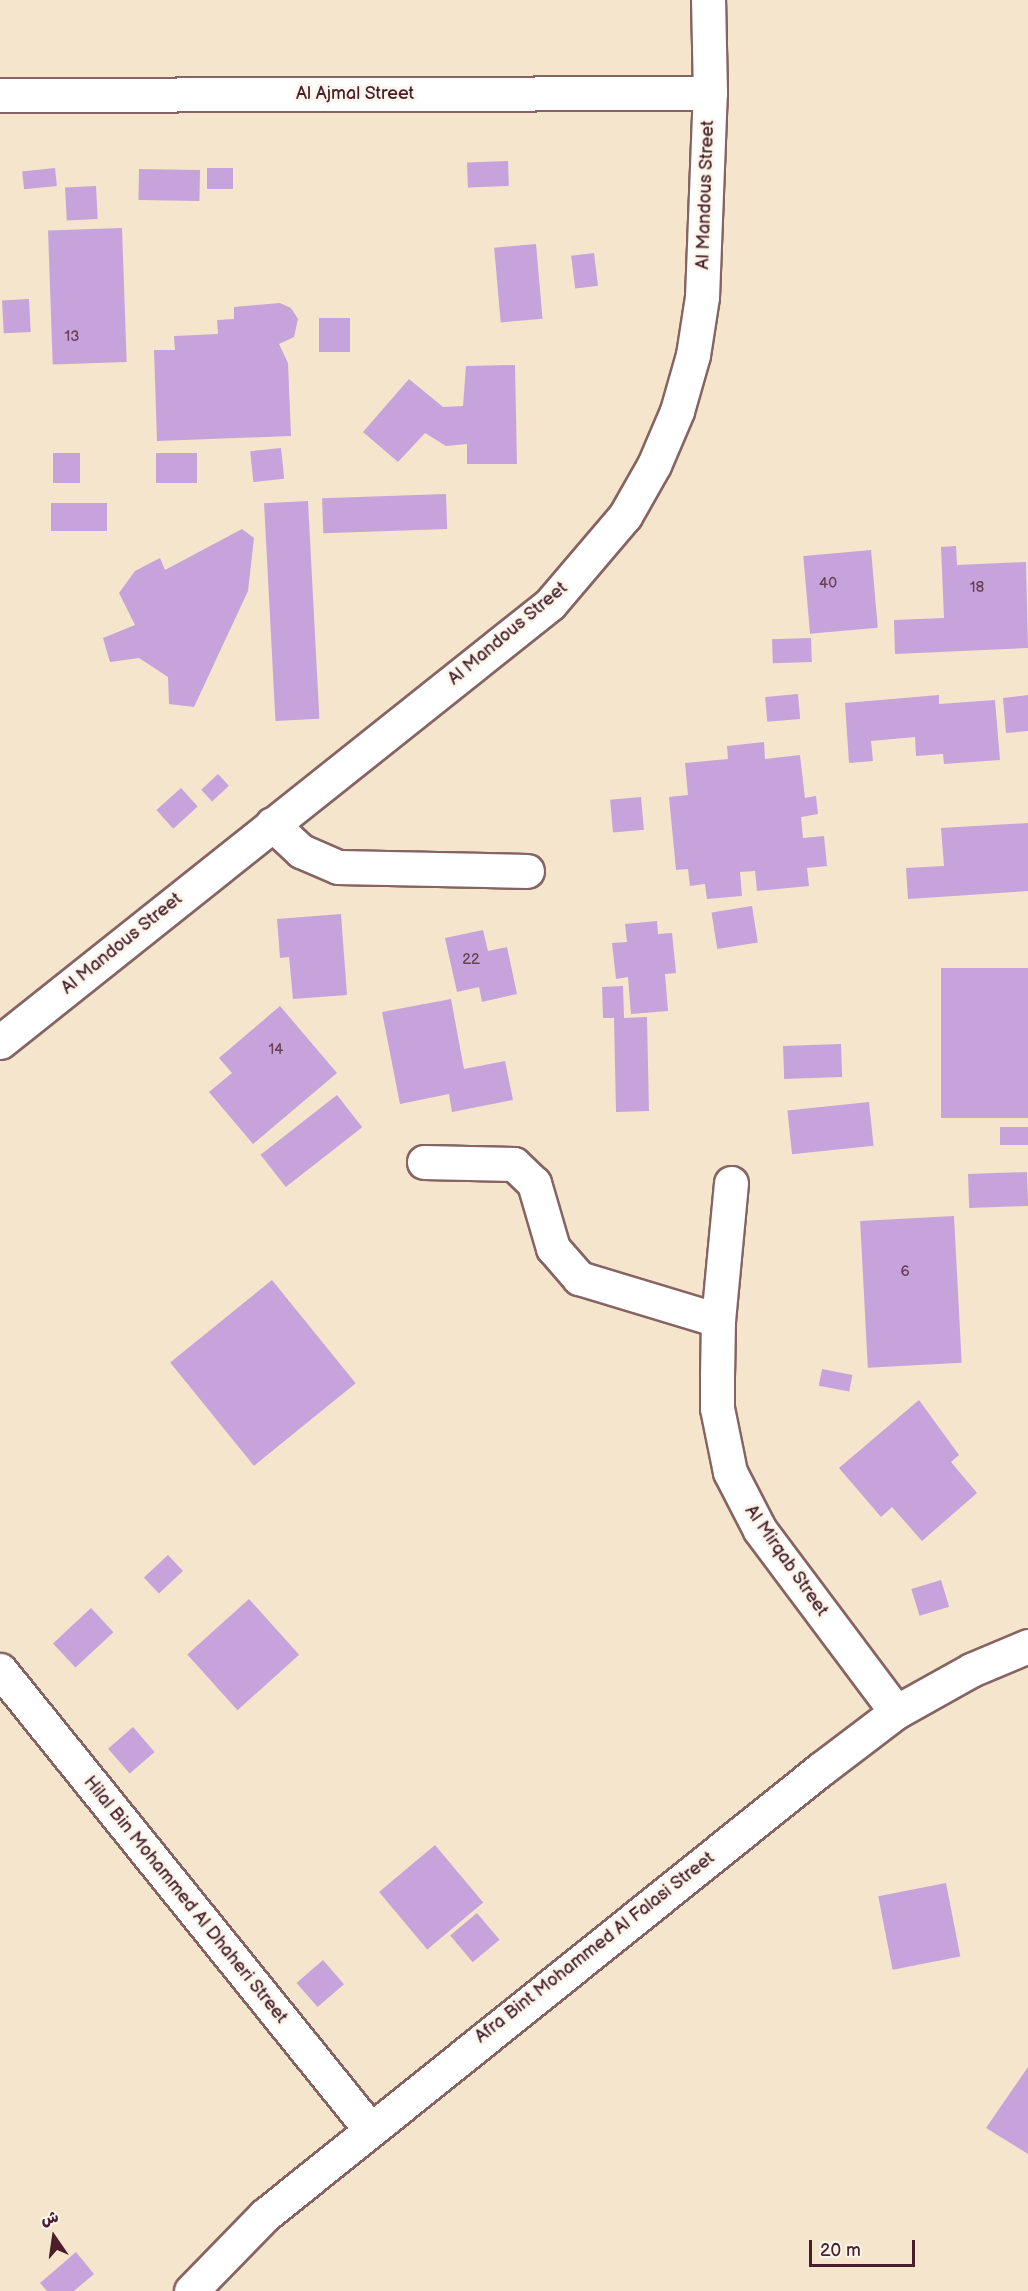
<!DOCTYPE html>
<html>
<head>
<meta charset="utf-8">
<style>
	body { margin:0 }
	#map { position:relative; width:1028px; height:2291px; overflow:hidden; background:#f5e5cc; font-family:"Balsamiq Sans","Playpen Sans Arabic",sans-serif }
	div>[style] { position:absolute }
	.building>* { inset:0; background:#c7a3db; transform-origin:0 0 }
	.roads { filter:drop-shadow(2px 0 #866463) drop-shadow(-2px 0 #866463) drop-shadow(0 2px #866463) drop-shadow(0 -2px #866463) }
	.minor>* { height:33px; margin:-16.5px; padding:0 16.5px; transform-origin:16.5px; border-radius:16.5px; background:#fff }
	span { translate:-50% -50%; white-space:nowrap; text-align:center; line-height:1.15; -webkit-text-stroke:6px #fbf7ec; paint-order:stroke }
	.number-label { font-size:15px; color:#694057 }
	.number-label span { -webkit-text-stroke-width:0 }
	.street-label { font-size:18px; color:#4a1f2b }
	.north { position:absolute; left:24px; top:2207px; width:60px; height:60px; -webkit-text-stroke:4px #fbf7ec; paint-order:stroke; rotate:347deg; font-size:16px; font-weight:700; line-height:24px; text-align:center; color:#4a1f2b }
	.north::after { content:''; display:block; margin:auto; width:21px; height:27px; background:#4a1f2b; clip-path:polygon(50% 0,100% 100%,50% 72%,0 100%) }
	.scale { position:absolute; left:809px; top:2240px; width:106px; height:27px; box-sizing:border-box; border:3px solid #4a1f2b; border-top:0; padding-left:8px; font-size:18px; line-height:21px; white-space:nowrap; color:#4a1f2b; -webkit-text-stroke:4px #fbf7ec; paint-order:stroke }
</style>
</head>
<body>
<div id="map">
	<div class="building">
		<div style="left:508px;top:161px;width:25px;height:41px;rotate:88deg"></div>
		<div style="left:55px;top:168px;width:18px;height:33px;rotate:84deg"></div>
		<div style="left:207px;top:168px;width:26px;height:21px"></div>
		<div style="left:139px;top:169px;width:61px;height:31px;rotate:1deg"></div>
		<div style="left:96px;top:186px;width:33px;height:31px;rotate:87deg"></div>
		<div style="left:122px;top:228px;width:134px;height:74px;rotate:88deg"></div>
		<div style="left:536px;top:244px;width:75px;height:42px;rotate:85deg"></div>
		<div style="left:594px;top:253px;width:33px;height:23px;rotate:83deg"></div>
		<div style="left:29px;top:299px;width:33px;height:27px;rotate:87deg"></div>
		<div style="clip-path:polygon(280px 303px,291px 308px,298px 319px,294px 337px,279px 344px,288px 363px,291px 436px,157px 441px,154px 350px,175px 350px,174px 336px,218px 334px,217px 320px,234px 319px,234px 307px)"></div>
		<div style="left:319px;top:318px;width:31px;height:34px"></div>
		<div style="clip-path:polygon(515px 365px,517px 464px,467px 464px,467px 444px,446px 446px,425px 433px,398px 462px,363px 432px,409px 379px,443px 407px,463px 406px,466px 366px)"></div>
		<div style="left:281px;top:448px;width:31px;height:31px;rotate:84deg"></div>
		<div style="left:53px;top:453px;width:27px;height:30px"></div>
		<div style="left:156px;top:453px;width:41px;height:30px"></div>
		<div style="left:446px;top:494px;width:35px;height:124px;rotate:88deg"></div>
		<div style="left:308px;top:501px;width:218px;height:44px;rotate:87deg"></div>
		<div style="left:107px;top:503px;width:28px;height:56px;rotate:90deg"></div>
		<div style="clip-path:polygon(242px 529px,254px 538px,248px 591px,194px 707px,169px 704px,168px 677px,139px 658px,110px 662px,103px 638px,135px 625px,119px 593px,135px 571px,160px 558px,165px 570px)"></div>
		<div style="clip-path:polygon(956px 546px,957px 565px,1026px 562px,1028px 648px,895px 654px,894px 620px,944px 618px,941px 547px)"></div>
		<div style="left:871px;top:550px;width:78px;height:68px;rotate:85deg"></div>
		<div style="left:811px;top:638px;width:24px;height:39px;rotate:88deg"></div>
		<div style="left:798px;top:694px;width:25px;height:33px;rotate:85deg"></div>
		<div style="clip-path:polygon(939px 695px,939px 704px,995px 700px,1000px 760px,944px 764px,943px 754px,916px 756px,915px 737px,871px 741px,873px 761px,849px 763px,845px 703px)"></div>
		<div style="clip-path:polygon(1028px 695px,1028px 731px,1006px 733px,1003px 698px)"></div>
		<div style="clip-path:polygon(764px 742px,765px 759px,800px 755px,805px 798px,816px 796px,818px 814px,801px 817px,803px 838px,824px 836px,827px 866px,807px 868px,809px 886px,757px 891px,755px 871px,740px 872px,742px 896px,707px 899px,705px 884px,690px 886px,688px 869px,676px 870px,669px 797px,688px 795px,685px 763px,728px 759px,727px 746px)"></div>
		<div style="left:218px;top:774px;width:16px;height:23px;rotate:47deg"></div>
		<div style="left:181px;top:788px;width:25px;height:33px;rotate:48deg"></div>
		<div style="left:641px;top:797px;width:33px;height:31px;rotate:85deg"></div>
		<div style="clip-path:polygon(1028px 823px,1028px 891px,908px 899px,906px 868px,944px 866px,941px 828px)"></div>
		<div style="left:752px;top:906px;width:37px;height:41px;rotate:81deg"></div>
		<div style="clip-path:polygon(341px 914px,347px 995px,293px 999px,289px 957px,280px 958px,277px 919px)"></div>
		<div style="clip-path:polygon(657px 921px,658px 934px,672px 933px,676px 973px,665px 974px,668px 1011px,631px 1014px,628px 977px,616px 979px,612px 943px,627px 942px,625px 924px)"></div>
		<div style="clip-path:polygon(483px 930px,488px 951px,507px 947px,517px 994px,482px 1002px,479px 987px,457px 992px,445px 938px)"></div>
		<div style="left:941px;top:968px;width:87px;height:150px"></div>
		<div style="clip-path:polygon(623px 986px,624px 1018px,647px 1017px,649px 1111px,616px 1112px,614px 1018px,603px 1018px,602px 987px)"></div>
		<div style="clip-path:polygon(451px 999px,464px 1069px,505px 1061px,513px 1100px,452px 1112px,449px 1094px,400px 1104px,382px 1012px)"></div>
		<div style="clip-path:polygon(280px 1006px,337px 1073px,253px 1144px,209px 1092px,232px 1073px,219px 1058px)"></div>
		<div style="left:841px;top:1044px;width:33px;height:58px;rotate:88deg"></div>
		<div style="left:337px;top:1095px;width:41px;height:97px;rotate:52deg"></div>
		<div style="left:869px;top:1102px;width:44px;height:82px;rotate:84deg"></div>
		<div style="left:1000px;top:1127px;width:28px;height:18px"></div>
		<div style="left:1027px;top:1172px;width:34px;height:59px;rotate:88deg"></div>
		<div style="left:954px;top:1216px;width:147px;height:94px;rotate:87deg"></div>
		<div style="left:272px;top:1280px;width:133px;height:131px;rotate:51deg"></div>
		<div style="left:822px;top:1369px;width:31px;height:17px;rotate:11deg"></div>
		<div style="clip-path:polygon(919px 1400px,959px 1455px,951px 1462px,977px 1493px,922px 1541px,892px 1507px,881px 1517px,839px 1468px)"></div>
		<div style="left:168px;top:1555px;width:22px;height:33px;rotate:47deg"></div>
		<div style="left:941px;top:1580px;width:28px;height:31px;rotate:73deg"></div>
		<div style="left:249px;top:1599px;width:75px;height:83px;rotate:48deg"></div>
		<div style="left:91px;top:1608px;width:33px;height:52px;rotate:47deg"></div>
		<div style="left:133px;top:1727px;width:33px;height:33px;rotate:49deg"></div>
		<div style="left:435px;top:1845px;width:75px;height:73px;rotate:50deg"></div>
		<div style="left:946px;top:1883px;width:75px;height:69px;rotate:79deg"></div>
		<div style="left:477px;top:1913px;width:35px;height:35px;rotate:50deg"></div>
		<div style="left:323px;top:1960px;width:32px;height:35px;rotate:49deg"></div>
		<div style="clip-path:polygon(1028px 2067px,1028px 2154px,986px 2128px)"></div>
		<div style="clip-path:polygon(76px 2252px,94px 2274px,74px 2291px,47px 2291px,40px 2283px)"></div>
	</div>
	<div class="roads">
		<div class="minor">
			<div style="left:0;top:95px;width:710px;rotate:-0.16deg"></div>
			<div style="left:272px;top:824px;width:40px;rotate:43deg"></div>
			<div style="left:301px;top:851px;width:40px;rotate:23.4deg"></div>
			<div style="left:338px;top:867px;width:189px;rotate:1.2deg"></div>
			<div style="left:0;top:1042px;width:703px;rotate:-38.53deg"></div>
			<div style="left:550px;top:604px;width:116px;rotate:-49.6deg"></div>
			<div style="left:625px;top:516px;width:59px;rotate:-60.4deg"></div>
			<div style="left:654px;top:465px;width:59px;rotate:-66.9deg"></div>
			<div style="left:677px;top:411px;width:58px;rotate:-74.1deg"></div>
			<div style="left:693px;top:355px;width:59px;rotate:-81.2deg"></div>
			<div style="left:702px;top:297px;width:204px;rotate:-87.8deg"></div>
			<div style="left:710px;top:93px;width:93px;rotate:-91.2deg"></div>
			<div style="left:424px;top:1162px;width:90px;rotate:1.3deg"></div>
			<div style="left:514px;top:1164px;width:28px;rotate:44deg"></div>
			<div style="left:534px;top:1183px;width:68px;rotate:73.7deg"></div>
			<div style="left:553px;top:1248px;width:40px;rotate:49deg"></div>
			<div style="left:579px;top:1278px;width:145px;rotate:16.8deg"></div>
			<div style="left:731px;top:1183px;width:138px;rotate:95.4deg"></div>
			<div style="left:718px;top:1320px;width:55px;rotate:91deg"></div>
			<div style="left:717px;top:1375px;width:33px;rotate:90deg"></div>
			<div style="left:717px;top:1408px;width:65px;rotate:78.5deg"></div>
			<div style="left:730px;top:1472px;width:65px;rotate:62.7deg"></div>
			<div style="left:760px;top:1530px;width:227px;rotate:53.2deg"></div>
			<div style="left:0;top:1670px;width:590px;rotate:51.13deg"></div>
			<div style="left:191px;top:2291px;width:106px;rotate:-45.8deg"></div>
			<div style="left:265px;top:2215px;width:713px;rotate:-38.74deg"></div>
			<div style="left:821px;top:1769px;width:94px;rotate:-37.2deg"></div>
			<div style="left:896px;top:1712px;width:86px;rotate:-29.2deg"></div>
			<div style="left:971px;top:1670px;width:62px;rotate:-22.8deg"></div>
		</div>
	</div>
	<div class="number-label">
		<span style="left:72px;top:337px">13</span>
		<span style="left:828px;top:584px">40</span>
		<span style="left:977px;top:588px">18</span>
		<span style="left:471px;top:960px">22</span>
		<span style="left:276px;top:1050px">14</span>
		<span style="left:905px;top:1272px">6</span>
	</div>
	<div class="street-label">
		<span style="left:355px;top:94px">Al Ajmal Street</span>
		<span style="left:706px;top:195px;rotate:-88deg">Al Mandous Street</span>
		<span style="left:508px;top:634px;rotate:-40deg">Al Mandous Street</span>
		<span style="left:122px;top:944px;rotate:-39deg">Al Mandous Street</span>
		<span style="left:786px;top:1561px;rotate:55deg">Al Mirqab Street</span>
		<span style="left:185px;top:1900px;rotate:51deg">Hilal Bin Mohammed Al Dhaheri Street</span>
		<span style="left:595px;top:1948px;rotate:-38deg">Afra Bint Mohammed Al Falasi Street</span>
	</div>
	<div class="north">ش</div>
	<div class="scale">20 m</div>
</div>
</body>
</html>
